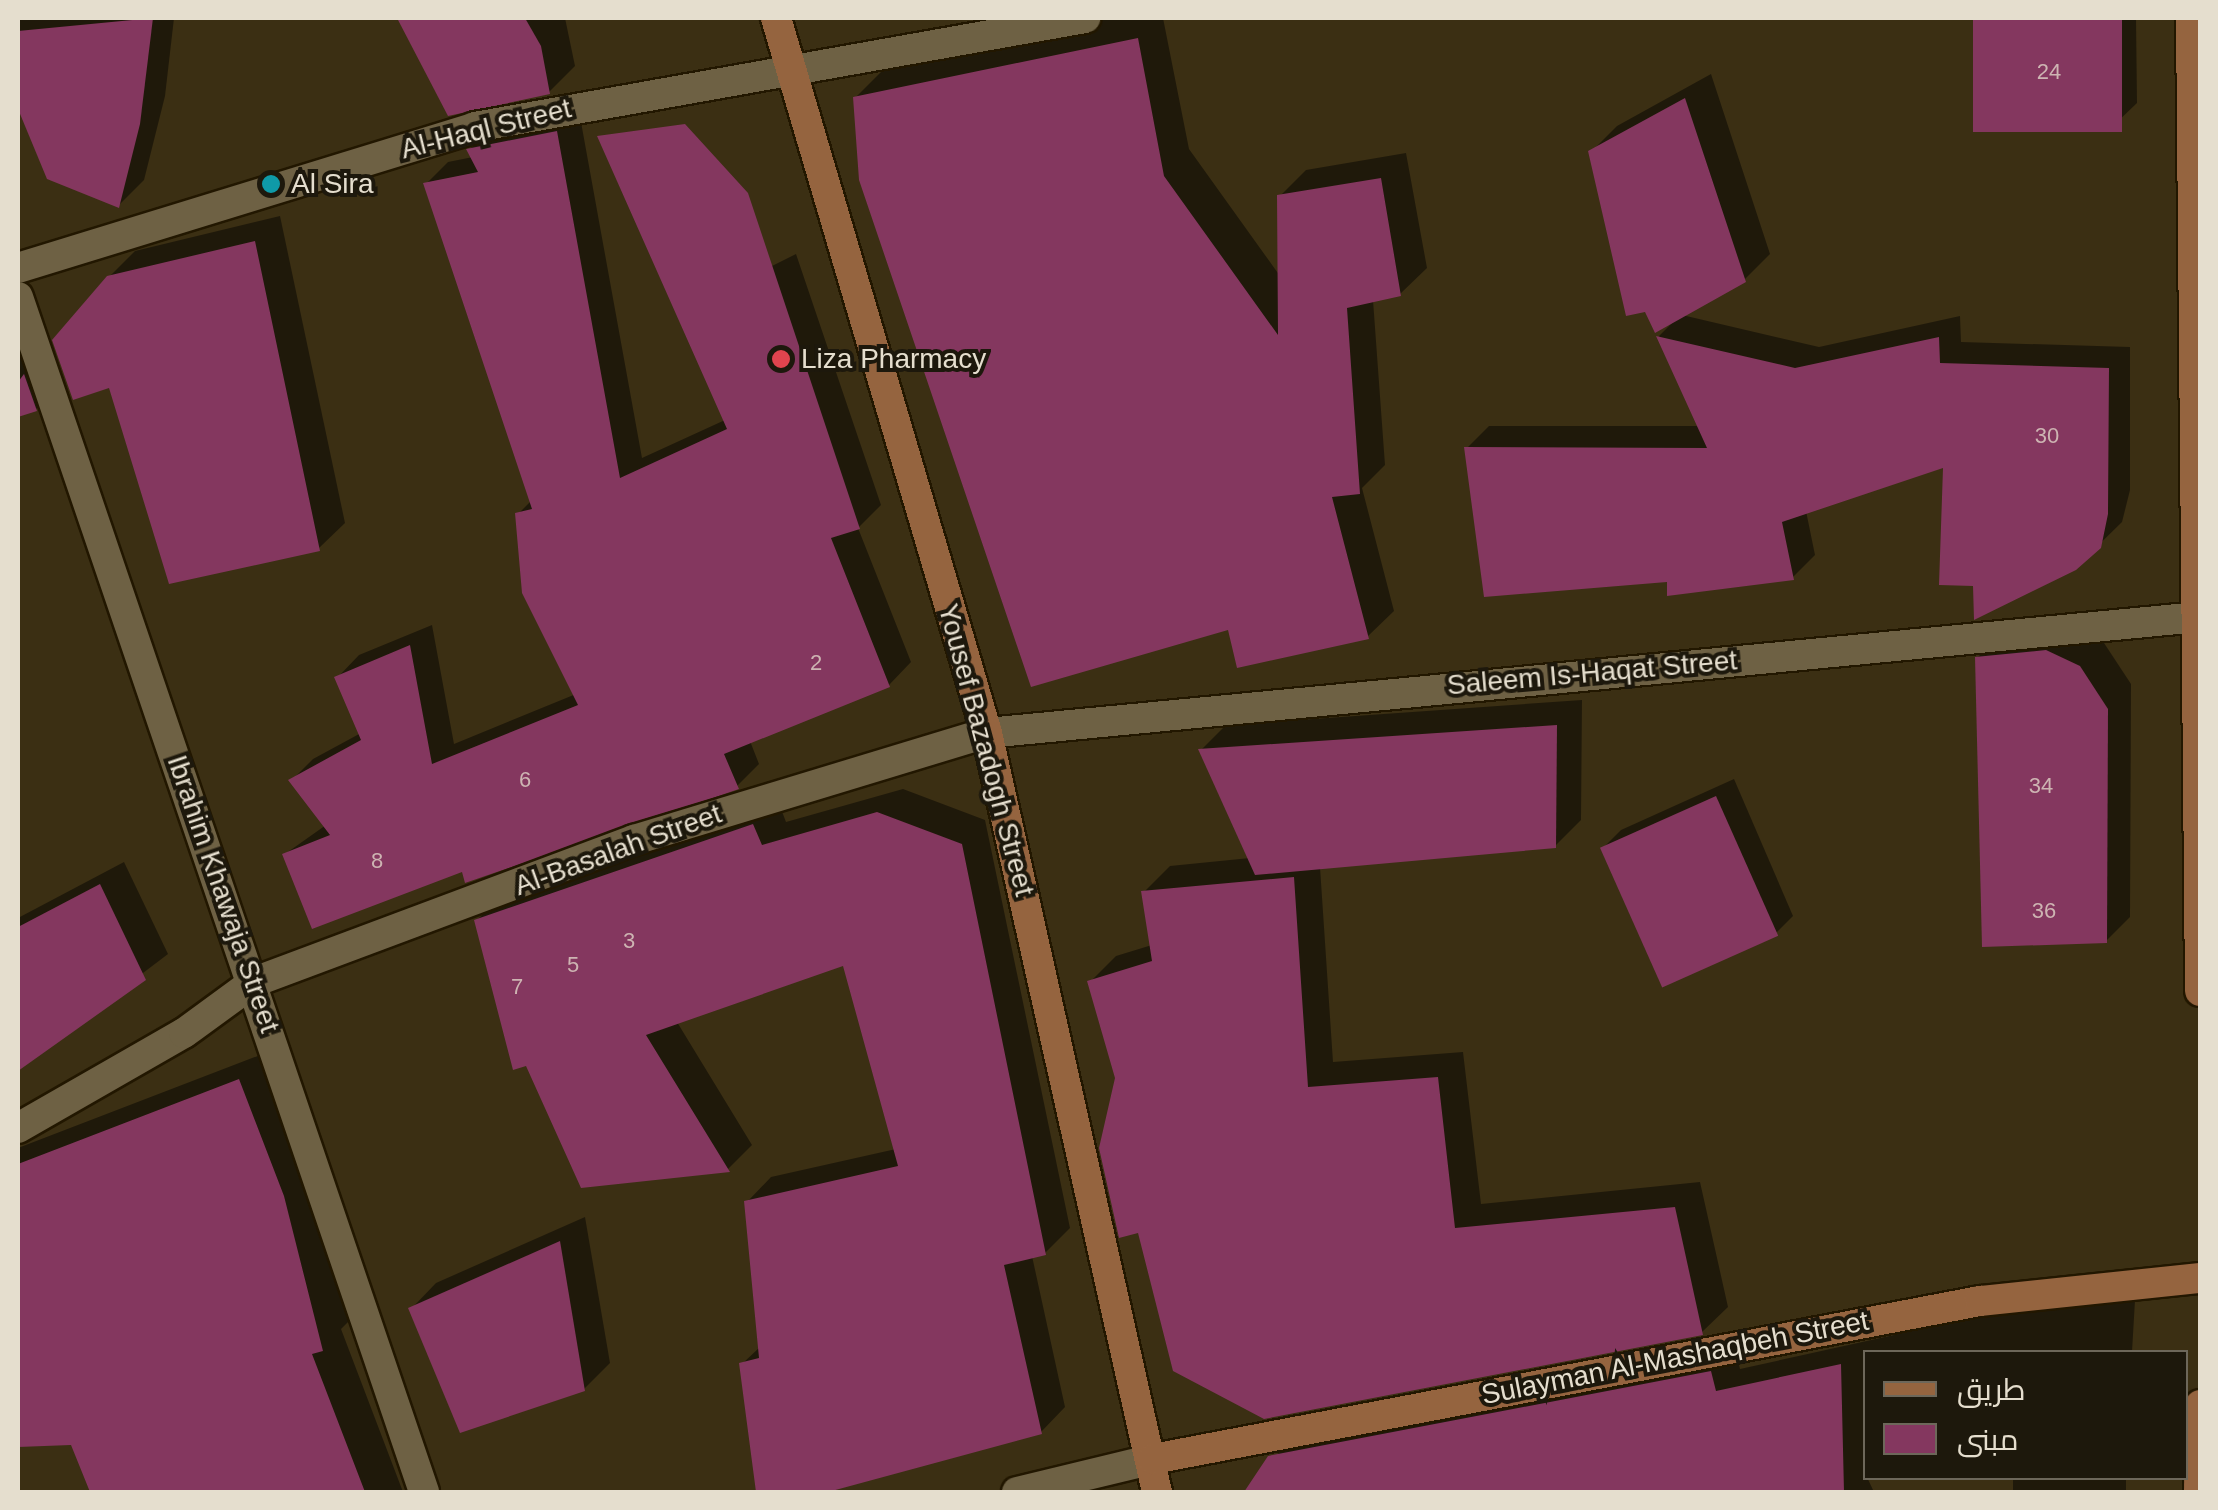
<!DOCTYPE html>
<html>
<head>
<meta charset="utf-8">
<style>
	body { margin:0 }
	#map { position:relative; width:2218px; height:1510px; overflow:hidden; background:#3b2f13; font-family:Helvetica,Cairo,sans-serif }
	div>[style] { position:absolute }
	.shadow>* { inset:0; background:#0007; transform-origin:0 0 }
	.building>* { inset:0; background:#84375f; transform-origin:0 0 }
	.roads { filter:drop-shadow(2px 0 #221700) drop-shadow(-2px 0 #221700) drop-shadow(0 2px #221700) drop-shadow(0 -2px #221700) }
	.minor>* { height:30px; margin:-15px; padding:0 15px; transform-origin:15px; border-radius:15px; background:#6e6144 }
	.secondary>* { height:30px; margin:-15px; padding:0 15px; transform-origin:15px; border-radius:15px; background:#95643f }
	.dots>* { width:28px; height:28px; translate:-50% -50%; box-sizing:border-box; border:5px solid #1d180c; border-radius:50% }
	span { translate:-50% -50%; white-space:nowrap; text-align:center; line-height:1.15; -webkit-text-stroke:8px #1d180c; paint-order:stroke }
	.number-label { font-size:22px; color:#cdb4b2 }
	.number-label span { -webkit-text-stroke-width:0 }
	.street-label { font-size:28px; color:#e5dece }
	.poi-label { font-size:28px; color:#e5dece }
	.left { translate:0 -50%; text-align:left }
	.frame { position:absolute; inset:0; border:20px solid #e5dece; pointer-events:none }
	.legend { position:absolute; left:1863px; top:1350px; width:325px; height:130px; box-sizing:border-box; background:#1d180c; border:2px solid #6d675a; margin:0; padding:12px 18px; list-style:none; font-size:30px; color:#e5dece }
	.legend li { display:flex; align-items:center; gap:20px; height:50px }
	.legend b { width:50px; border:2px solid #6d675a }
</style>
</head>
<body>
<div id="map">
	<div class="shadow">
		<div style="clip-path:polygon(18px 18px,174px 18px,165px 96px,144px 180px,119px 205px,49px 177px,18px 103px)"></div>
		<div style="clip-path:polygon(400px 18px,565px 18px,575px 66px,549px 92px,450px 113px)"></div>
		<div style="clip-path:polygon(1081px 18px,1163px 18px,1189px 149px,1280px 276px,1280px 196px,1306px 170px,1406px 153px,1427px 268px,1400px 294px,1373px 300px,1385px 465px,1362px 488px,1394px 611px,1367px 637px,855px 98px,882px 71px,1003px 46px)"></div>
		<div style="clip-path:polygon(1973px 18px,2136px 18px,2137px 103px,2114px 125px,1978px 130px)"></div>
		<div style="clip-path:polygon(1711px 74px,1770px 254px,1744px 280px,1682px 315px,1819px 347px,1960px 316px,1961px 342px,2130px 347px,2130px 490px,2122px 522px,2075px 568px,1976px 617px,1976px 584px,1946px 465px,1806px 511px,1815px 555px,1793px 577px,1669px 580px,1467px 448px,1489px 426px,1700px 426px,1659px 336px,1674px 321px,1591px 152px,1617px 126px)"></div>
		<div style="clip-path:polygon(579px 111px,642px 458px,725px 420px,704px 300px,796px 254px,881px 505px,858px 528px,911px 662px,889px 685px,750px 741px,759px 764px,737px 786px,464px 868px,285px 854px,326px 825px,292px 780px,313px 759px,361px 733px,337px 678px,359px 655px,432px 625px,454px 744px,576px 694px,518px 514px,532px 500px,426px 184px,448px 162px,473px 157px,469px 150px,491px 128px)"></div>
		<div style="clip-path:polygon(280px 216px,345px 523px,319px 548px,109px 277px,135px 251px)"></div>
		<div style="clip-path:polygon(18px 320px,54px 391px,36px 409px,18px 415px)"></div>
		<div style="clip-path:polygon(2071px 628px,2104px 643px,2131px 684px,2130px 917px,2106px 941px,1977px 658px,2001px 634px)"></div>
		<div style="clip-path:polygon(1582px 700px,1581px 820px,1555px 846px,1320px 867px,1333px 1062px,1463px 1052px,1481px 1204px,1700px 1182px,1728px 1307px,1702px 1332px,1175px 1369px,1118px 1078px,1090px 982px,1116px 956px,1152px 945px,1144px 892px,1170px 866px,1250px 858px,1201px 750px,1226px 725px)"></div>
		<div style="clip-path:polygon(1734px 779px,1793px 916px,1775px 934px,1603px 848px,1621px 830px)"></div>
		<div style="clip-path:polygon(903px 789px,985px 820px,1070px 1228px,1045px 1253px,1032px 1256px,1065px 1407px,1041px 1432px,819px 1492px,758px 1492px,742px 1364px,761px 1346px,747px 1202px,771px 1177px,896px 1149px,844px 963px,677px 1022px,752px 1145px,728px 1169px,582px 1185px,477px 920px,502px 896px,778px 801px,786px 822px)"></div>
		<div style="clip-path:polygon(124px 862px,168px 954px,18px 1068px,18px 918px)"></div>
		<div style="clip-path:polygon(268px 1052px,350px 1320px,341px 1329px,403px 1492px,92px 1492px,73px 1442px,18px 1445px,18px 1148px)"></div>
		<div style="clip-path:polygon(585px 1217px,610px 1363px,584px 1389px,411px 1309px,436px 1283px)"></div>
		<div style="clip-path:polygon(2136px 1283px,2132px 1352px,1866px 1352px,1864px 1471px,1874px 1492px,1247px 1492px,1295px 1433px,1735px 1349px,1740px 1369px,1894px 1335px,1906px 1322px)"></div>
		<div style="left:2013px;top:1478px;width:113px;height:14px"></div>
	</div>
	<div class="building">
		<div style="clip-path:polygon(153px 18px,140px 124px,119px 208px,47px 179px,18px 109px,18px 31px)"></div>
		<div style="clip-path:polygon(397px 18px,525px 18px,541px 46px,550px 94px,448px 116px)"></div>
		<div style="left:1973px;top:18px;width:149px;height:114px"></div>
		<div style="clip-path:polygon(1138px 38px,1164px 176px,1278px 335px,1277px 195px,1381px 178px,1401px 296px,1347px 308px,1360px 494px,1332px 497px,1369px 639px,1237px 668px,1228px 630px,1031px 687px,859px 180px,853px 97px)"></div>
		<div style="clip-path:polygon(1685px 98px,1746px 282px,1655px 333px,1645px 312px,1626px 316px,1588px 151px)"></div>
		<div style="clip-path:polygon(685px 124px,748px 193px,860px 529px,831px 538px,890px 687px,724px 754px,739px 789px,465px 883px,462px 872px,312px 929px,282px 854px,330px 835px,288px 780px,361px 740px,334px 677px,410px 645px,432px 764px,578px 705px,522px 593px,515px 513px,532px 509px,423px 183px,478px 172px,466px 149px,557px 131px,620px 478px,727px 429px,597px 136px)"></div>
		<div style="clip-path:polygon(255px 241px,320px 551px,169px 584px,109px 388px,73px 400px,52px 340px,107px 276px)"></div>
		<div style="clip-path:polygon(1656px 336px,1795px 368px,1939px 337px,1940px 363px,2109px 368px,2108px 514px,2101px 548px,2076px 570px,1974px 620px,1973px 586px,1939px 585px,1943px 468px,1782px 522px,1794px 580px,1667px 596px,1667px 582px,1484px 597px,1464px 447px,1707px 448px)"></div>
		<div style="clip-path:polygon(24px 374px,37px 411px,18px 417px,18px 382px)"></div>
		<div style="clip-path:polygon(2046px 650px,2080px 666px,2108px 709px,2107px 943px,1982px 947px,1975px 657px)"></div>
		<div style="clip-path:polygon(1557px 725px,1556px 848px,1255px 875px,1198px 749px)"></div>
		<div style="left:1716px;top:796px;width:153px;height:127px;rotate:66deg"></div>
		<div style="clip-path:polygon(877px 812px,962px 844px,1046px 1255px,1004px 1265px,1042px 1434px,828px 1492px,756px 1492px,739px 1363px,759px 1358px,744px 1201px,898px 1166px,843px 966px,646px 1035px,730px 1172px,581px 1188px,526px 1066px,513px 1070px,474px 920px,753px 824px,762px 845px)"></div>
		<div style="clip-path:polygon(1294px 877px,1308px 1087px,1438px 1077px,1455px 1228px,1675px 1207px,1703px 1335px,1264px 1419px,1173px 1371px,1138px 1233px,1119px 1238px,1099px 1148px,1115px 1078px,1087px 981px,1152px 961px,1141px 891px)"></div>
		<div style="clip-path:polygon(100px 884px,146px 980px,18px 1071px,18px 927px)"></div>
		<div style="clip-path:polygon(239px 1079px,284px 1196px,323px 1351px,312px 1354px,365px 1492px,90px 1492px,71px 1445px,18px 1447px,18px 1164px)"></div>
		<div style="clip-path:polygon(560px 1241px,585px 1391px,460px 1433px,408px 1308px)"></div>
		<div style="clip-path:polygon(1841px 1364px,1844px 1492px,1244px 1492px,1268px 1456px,1711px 1371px,1716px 1391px)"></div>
	</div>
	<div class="roads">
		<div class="minor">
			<div style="left:18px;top:268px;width:478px;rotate:-17.1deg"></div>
			<div style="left:475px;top:127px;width:620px;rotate:-10.13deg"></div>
			<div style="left:18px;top:297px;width:1262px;rotate:71.23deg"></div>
			<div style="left:18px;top:1128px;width:191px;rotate:-29.8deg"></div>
			<div style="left:184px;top:1033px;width:87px;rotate:-36.1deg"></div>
			<div style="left:254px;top:982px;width:406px;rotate:-20.5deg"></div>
			<div style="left:634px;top:840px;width:369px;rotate:-16.9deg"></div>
			<div style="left:987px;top:733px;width:1217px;rotate:-5.47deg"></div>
			<div style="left:1017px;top:1492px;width:140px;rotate:-13.6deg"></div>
		</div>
		<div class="secondary">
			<div style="left:776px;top:18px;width:745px;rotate:73.56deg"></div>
			<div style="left:987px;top:733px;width:778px;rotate:77.38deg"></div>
			<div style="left:2191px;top:18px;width:973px;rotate:89.47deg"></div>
			<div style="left:1153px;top:1459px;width:842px;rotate:-10.82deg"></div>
			<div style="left:1980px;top:1301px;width:221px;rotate:-6deg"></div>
			<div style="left:2199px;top:1492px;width:87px;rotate:-89.3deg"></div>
		</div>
	</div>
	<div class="dots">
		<div style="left:271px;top:184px;background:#0f9aa8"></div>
		<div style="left:781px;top:359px;background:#e0444e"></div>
	</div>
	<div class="number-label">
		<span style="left:2049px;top:72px">24</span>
		<span style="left:2047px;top:436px">30</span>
		<span style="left:816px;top:663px">2</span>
		<span style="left:525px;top:780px">6</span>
		<span style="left:2041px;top:786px">34</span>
		<span style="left:377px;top:861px">8</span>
		<span style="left:2044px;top:911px">36</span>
		<span style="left:629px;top:941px">3</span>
		<span style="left:573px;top:965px">5</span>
		<span style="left:517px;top:987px">7</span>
	</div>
	<div class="street-label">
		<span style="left:486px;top:129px;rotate:-14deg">Al-Haql Street</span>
		<span style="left:1592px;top:673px;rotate:-5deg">Saleem Is-Haqat Street</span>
		<span style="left:986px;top:750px;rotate:75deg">Yousef Bazadogh Street</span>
		<span style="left:618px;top:850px;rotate:-20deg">Al-Basalah Street</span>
		<span style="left:223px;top:894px;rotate:71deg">Ibrahim Khawaja Street</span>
		<span style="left:1675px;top:1358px;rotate:-11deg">Sulayman Al-Mashaqbeh Street</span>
	</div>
	<div class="poi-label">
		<span class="left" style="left:291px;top:184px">Al Sira</span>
		<span class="left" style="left:801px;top:359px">Liza Pharmacy</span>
	</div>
	<div class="frame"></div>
	<ul class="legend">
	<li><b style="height:12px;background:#95643f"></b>طريق</li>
	<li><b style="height:28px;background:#84375f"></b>مبنى</li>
	</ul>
</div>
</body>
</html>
